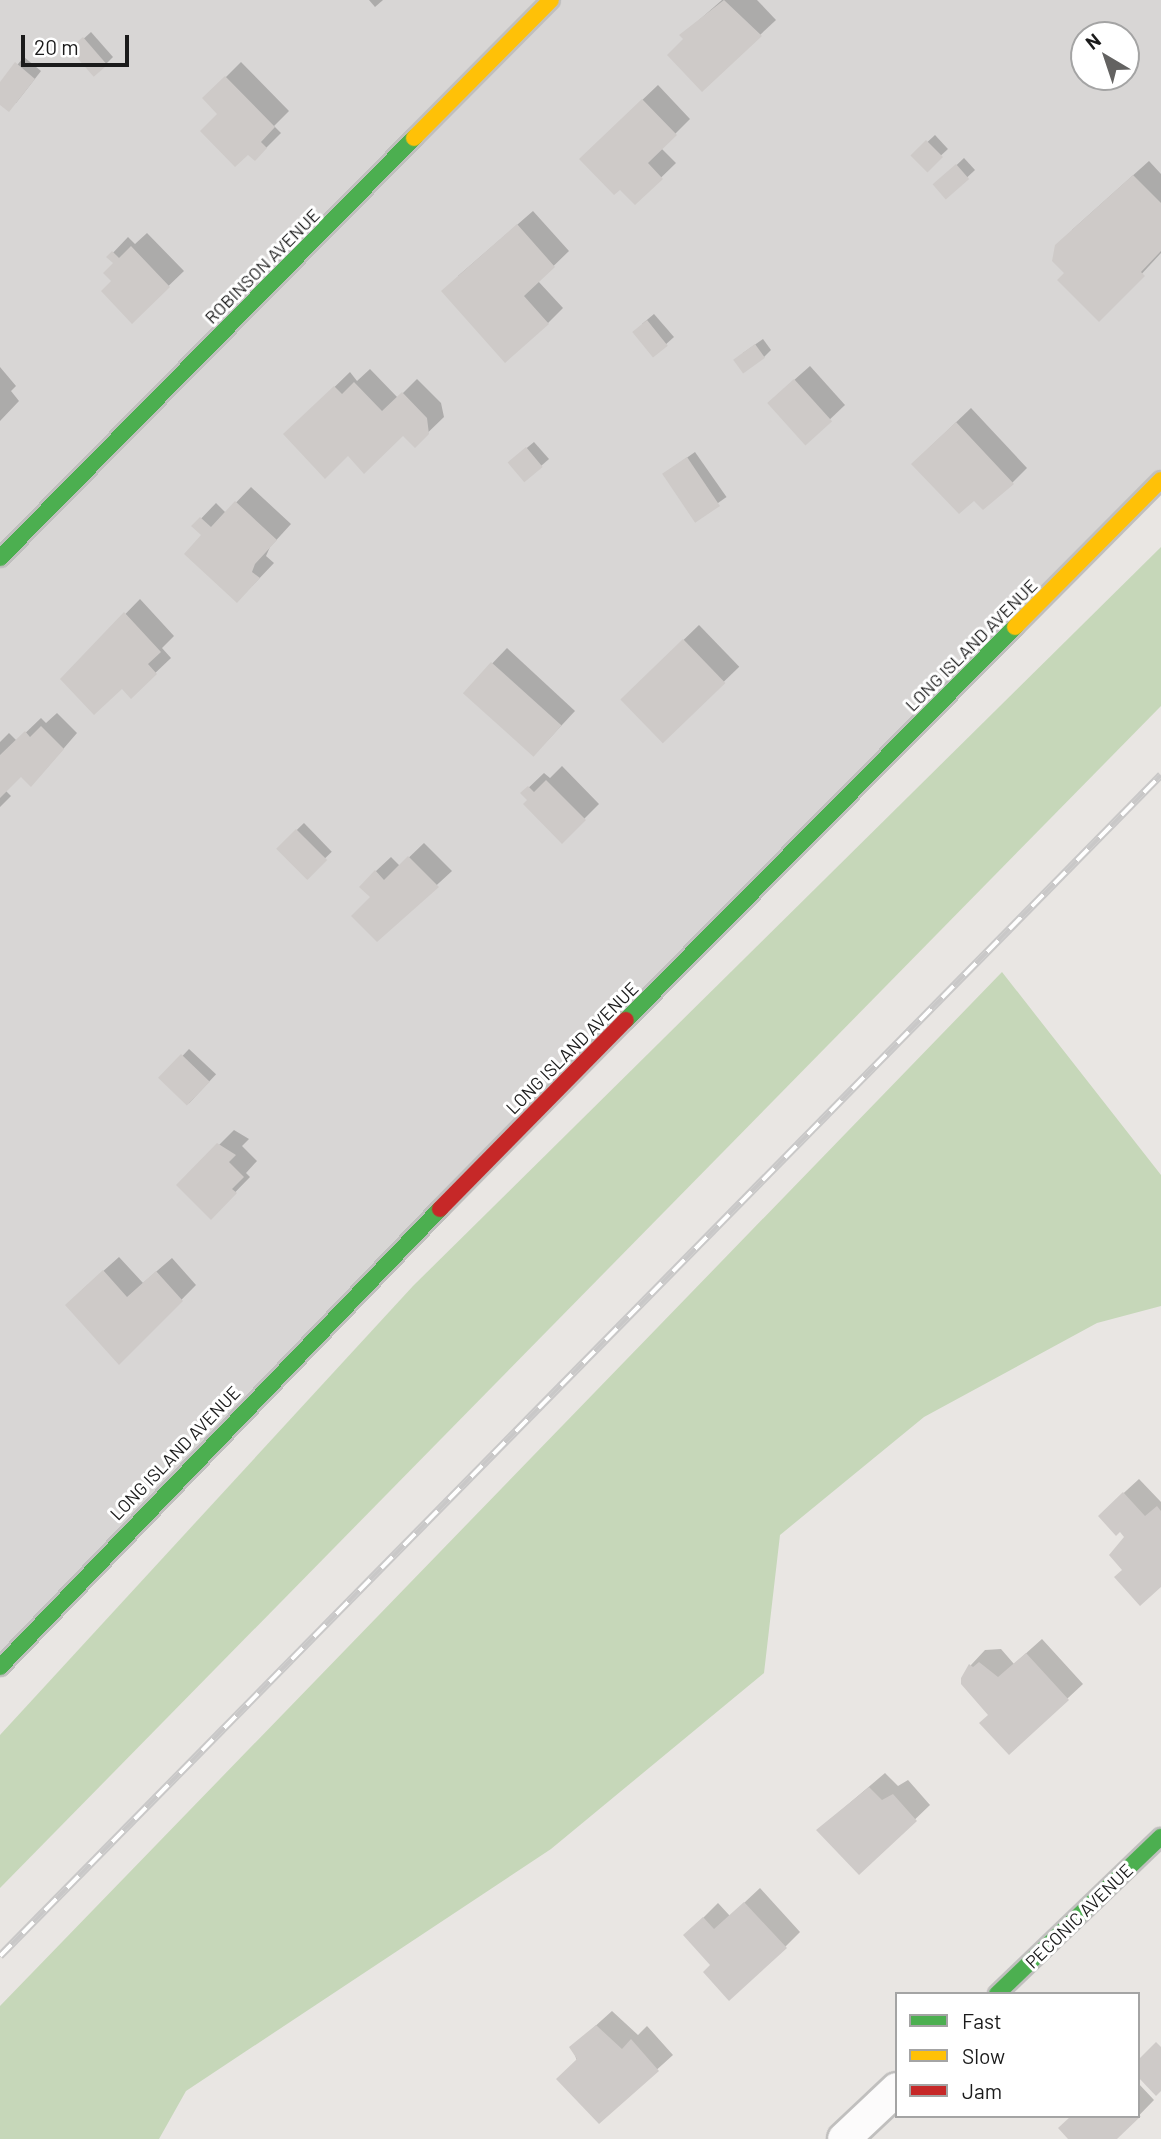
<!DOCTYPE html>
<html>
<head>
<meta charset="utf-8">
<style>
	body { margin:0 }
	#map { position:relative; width:1161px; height:2139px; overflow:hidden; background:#e9e6e3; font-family:Barlow,sans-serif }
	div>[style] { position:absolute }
	.residential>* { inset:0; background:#d8d6d5 }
	.forest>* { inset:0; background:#c6d7b9 }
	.shadow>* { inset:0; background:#0003; transform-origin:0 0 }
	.building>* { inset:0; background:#cecac8; transform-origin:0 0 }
	.roads { filter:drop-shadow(2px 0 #c0bfbe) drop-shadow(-2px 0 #c0bfbe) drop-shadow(0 2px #c0bfbe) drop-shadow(0 -2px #c0bfbe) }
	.street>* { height:32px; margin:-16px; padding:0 16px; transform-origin:16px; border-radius:16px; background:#fcfbfb }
	.fast>* { height:16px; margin:-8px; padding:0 8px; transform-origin:8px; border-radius:8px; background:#4caf50 }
	.slow>* { height:16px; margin:-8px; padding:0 8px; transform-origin:8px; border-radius:8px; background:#ffc107 }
	.jam>* { height:16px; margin:-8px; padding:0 8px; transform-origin:8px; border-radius:8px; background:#c62828 }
	.rail>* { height:8px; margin-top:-4px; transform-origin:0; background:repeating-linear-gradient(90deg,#fff 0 16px,#c9c8c8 0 32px); box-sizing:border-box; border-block:2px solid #c9c8c8 }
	span { translate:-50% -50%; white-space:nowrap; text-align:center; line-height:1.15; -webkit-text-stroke:6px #fff; paint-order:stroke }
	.street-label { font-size:18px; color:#1b1b1b }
	.legend { position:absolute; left:895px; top:1992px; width:245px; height:126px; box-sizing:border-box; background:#fff; border:2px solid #a4a4a4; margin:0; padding:9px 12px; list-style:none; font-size:21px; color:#1b1b1b }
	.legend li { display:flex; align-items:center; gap:14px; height:35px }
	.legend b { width:35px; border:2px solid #a4a4a4 }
	.north { position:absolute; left:1070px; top:21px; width:70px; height:70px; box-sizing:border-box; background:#fff; border:2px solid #a4a4a4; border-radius:50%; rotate:321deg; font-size:19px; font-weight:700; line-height:28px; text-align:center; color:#1b1b1b }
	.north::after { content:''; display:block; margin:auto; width:24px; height:32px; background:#636261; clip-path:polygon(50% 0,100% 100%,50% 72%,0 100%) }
	.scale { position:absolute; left:21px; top:35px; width:108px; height:32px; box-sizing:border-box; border:4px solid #1b1b1b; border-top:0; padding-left:9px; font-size:21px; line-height:24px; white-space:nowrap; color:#1b1b1b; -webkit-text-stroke:5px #fff; paint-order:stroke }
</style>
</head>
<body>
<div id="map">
	<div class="residential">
		<div style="clip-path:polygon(evenodd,0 0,1161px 0,1161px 480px,0 1667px,0 0,1084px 35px,1126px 35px,1126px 77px,1084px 77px,1084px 35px)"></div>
	</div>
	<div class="forest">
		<div style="clip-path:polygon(1161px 547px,1161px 706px,0 1888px,0 1735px,413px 1286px)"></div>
		<div style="clip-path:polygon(1002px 972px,1161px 1175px,1161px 1306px,1097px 1323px,924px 1417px,780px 1535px,764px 1673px,551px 1849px,186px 2091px,159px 2139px,0 2139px,0 2006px)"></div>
	</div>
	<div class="shadow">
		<div style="clip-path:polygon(369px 0,383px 0,375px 7px)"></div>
		<div style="clip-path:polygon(722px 0,757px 0,776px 20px,702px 89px,682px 35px)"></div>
		<div style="clip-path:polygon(91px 32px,113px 57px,106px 64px,79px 43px)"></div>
		<div style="clip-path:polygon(24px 57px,41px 71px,16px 103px,0 103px,0 85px)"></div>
		<div style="clip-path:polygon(241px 62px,289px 111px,274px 126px,281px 133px,255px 159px,205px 98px)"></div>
		<div style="clip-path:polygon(658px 85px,690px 119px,661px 148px,676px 163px,635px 203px,596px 144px)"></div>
		<div style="left:935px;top:135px;width:19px;height:30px;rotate:47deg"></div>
		<div style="clip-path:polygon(964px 158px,975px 170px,946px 197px,943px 178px)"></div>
		<div style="clip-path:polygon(1149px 161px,1161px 174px,1161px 253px,1113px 305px,1066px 273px,1072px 230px)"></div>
		<div style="clip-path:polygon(533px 211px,569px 251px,538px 281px,563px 308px,548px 323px,458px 276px)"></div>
		<div style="clip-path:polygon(147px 233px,184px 271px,132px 321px,113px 281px,115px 263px,109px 257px,128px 237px,135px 244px)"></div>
		<div style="clip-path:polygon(654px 314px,674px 337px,654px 355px,642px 324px)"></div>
		<div style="clip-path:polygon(763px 339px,771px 350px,764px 357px,743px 353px)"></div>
		<div style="clip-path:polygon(810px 366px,845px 405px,805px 443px,784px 389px)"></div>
		<div style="clip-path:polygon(0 367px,16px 386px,11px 391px,19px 401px,0 421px)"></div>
		<div style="clip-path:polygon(370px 369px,398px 398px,417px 379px,441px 403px,444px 417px,415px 445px,403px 434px,348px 454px,286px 434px,350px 372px,357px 381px)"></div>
		<div style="clip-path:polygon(971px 408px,1027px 468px,1012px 483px,975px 498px,928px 449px)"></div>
		<div style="clip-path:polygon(534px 442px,549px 459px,525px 480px,517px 456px)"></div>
		<div style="left:695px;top:452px;width:55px;height:37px;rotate:55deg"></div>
		<div style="clip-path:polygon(251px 487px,291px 524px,270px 547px,266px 556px,274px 563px,252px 586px,194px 526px,216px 503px,226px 513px)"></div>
		<div style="clip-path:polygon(140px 599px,174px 636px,162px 648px,171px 658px,131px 696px,122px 687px,62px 679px)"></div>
		<div style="left:699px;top:625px;width:58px;height:106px;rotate:46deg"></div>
		<div style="clip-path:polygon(507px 648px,575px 711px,547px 741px,464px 693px)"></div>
		<div style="clip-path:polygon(57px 713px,77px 733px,45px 770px,21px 774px,5px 790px,11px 796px,0 807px,0 742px,9px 733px,17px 741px,41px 718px,46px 723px)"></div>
		<div style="clip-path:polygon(562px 766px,599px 804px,562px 841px,523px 793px,544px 773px,550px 778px)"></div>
		<div style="left:304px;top:823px;width:40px;height:36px;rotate:46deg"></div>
		<div style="clip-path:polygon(424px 843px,452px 871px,377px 940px,372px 897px,376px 871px,391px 857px,400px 866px)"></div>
		<div style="left:189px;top:1049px;width:37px;height:40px;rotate:43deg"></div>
		<div style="clip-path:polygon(234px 1130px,249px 1139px,242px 1146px,257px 1161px,246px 1173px,250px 1177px,211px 1217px,179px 1185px)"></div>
		<div style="clip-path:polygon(119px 1257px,143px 1283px,172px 1258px,196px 1285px,119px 1363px,82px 1290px)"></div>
		<div style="clip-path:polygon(1139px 1479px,1161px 1502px,1161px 1584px,1124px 1570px,1126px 1537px,1115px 1501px)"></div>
		<div style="clip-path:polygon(1042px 1639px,1083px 1684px,1009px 1753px,990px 1714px,963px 1684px,971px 1665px,985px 1650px,1001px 1649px,1014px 1664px)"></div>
		<div style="clip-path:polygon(885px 1773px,898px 1786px,908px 1780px,930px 1805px,859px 1873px,818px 1830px)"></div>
		<div style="clip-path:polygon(760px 1888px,800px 1932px,785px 1947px,713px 1965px,700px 1921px,718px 1903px,730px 1916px)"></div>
		<div style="clip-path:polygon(612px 2011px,638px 2035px,647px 2026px,673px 2055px,599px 2122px,572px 2047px)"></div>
		<div style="clip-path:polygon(1138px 2083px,1154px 2100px,1116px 2139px,1071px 2139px,1138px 2116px)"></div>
	</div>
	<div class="building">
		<div style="clip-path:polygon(724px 0,762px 36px,702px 92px,667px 55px,683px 39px,679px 35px)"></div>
		<div style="left:83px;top:37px;width:37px;height:18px;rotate:49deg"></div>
		<div style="clip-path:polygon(15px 62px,35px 79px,9px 112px,0 105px,0 82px)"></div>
		<div style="clip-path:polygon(225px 76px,275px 127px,261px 142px,267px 148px,255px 161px,248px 155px,235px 167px,200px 131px,217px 114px,202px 98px)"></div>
		<div style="clip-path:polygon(642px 99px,677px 135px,648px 163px,663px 179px,635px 205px,620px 190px,614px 195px,579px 159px)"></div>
		<div style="left:926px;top:140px;width:24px;height:22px;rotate:45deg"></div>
		<div style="left:956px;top:164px;width:20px;height:31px;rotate:49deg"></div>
		<div style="clip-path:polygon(1133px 175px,1161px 203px,1161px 251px,1141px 272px,1145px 276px,1099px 322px,1057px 280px,1064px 273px,1052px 261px,1055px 245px)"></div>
		<div style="clip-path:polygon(517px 224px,555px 267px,524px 296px,549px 324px,505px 363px,441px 291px)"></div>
		<div style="clip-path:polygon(131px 246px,170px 287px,132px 324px,101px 291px,111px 281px,103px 273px,113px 263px,106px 257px,112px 251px,119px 258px)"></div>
		<div style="left:647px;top:320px;width:33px;height:19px;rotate:51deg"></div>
		<div style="left:755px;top:344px;width:17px;height:27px;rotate:54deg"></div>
		<div style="left:794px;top:379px;width:57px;height:36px;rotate:48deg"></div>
		<div style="clip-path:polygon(354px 382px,382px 411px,402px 392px,427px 418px,429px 434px,415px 448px,403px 436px,364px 474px,348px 456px,325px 479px,283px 434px,334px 386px,342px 394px)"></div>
		<div style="clip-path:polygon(956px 422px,1014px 484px,983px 510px,974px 501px,959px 514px,911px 464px)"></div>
		<div style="left:526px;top:447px;width:26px;height:24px;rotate:50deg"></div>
		<div style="left:687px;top:457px;width:59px;height:30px;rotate:56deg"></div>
		<div style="clip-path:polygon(235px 501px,277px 540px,255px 564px,252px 572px,260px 578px,237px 603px,184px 554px,201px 535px,191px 526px,200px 517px,211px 527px)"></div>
		<div style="clip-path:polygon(124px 612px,161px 652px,148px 664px,157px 674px,131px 699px,122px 689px,94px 715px,60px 679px)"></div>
		<div style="left:683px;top:639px;width:61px;height:87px;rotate:46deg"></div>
		<div style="left:491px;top:662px;width:95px;height:42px;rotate:42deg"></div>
		<div style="clip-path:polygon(41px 726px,64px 749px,31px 787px,21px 777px,0 798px,0 755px,25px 731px,30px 737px)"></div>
		<div style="clip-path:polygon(546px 780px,586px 820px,562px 844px,523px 804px,527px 800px,520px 793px,528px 786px,534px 792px)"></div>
		<div style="left:296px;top:829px;width:44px;height:28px;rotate:45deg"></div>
		<div style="clip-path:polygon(408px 856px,439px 887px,377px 942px,351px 916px,370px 897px,359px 887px,375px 870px,384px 880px)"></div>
		<div style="left:181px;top:1054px;width:40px;height:33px;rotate:44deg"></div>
		<div style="clip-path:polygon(217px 1143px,236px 1155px,229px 1162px,244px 1177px,232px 1189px,237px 1193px,211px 1220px,176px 1185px)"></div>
		<div style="clip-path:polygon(103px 1270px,127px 1297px,156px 1271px,183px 1301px,119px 1365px,65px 1305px)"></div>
		<div style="clip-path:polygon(1123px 1492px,1145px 1516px,1157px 1506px,1161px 1511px,1161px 1587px,1140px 1606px,1114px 1577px,1122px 1570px,1109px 1555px,1124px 1537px,1120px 1532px,1116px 1536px,1098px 1516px)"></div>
		<div style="clip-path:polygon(1026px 1653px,1069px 1700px,1009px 1755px,979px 1723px,988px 1715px,961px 1684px,961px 1678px,969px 1664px,973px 1667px,979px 1662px,998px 1677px)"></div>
		<div style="clip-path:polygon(869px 1787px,882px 1800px,893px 1794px,917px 1821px,859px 1875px,816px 1830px)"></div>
		<div style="clip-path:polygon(744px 1902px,787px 1948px,729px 2001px,703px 1972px,710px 1965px,683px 1935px,703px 1917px,714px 1929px)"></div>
		<div style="clip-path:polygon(596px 2025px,622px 2049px,631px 2039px,659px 2071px,599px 2124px,556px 2079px,577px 2059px,569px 2047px)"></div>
		<div style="clip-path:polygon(1156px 2042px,1161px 2047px,1161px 2091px,1156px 2096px,1138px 2077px,1138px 2060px)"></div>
		<div style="clip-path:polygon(1071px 2116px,1141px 2116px,1117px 2139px,1068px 2139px,1058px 2128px)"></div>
	</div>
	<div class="roads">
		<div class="street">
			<div style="left:844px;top:2139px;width:73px;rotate:-43.3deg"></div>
		</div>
		<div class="fast">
			<div style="left:0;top:558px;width:590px;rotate:-45.41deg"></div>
			<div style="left:626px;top:1020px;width:553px;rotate:-45.29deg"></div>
			<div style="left:0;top:1667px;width:635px;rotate:-46.15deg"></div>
			<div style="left:997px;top:1994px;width:227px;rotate:-43.8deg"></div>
		</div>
		<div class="slow">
			<div style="left:414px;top:138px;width:194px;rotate:-45.2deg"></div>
			<div style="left:1015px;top:627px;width:207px;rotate:-45.2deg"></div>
		</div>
		<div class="jam">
			<div style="left:440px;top:1209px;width:265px;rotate:-45.5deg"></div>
		</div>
	</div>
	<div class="rail">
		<div style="left:0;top:1956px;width:1656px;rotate:-45.49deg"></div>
	</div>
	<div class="street-label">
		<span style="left:262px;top:266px;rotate:-45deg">ROBINSON AVENUE</span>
		<span style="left:971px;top:645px;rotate:-45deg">LONG ISLAND AVENUE</span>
		<span style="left:572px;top:1048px;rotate:-45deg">LONG ISLAND AVENUE</span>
		<span style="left:175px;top:1453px;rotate:-46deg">LONG ISLAND AVENUE</span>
		<span style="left:1079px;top:1916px;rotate:-44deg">PECONIC AVENUE</span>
	</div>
	<ul class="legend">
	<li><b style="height:9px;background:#4caf50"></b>Fast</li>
	<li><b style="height:9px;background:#ffc107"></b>Slow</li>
	<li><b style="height:9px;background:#c62828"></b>Jam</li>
	</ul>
	<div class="north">N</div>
	<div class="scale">20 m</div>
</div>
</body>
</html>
